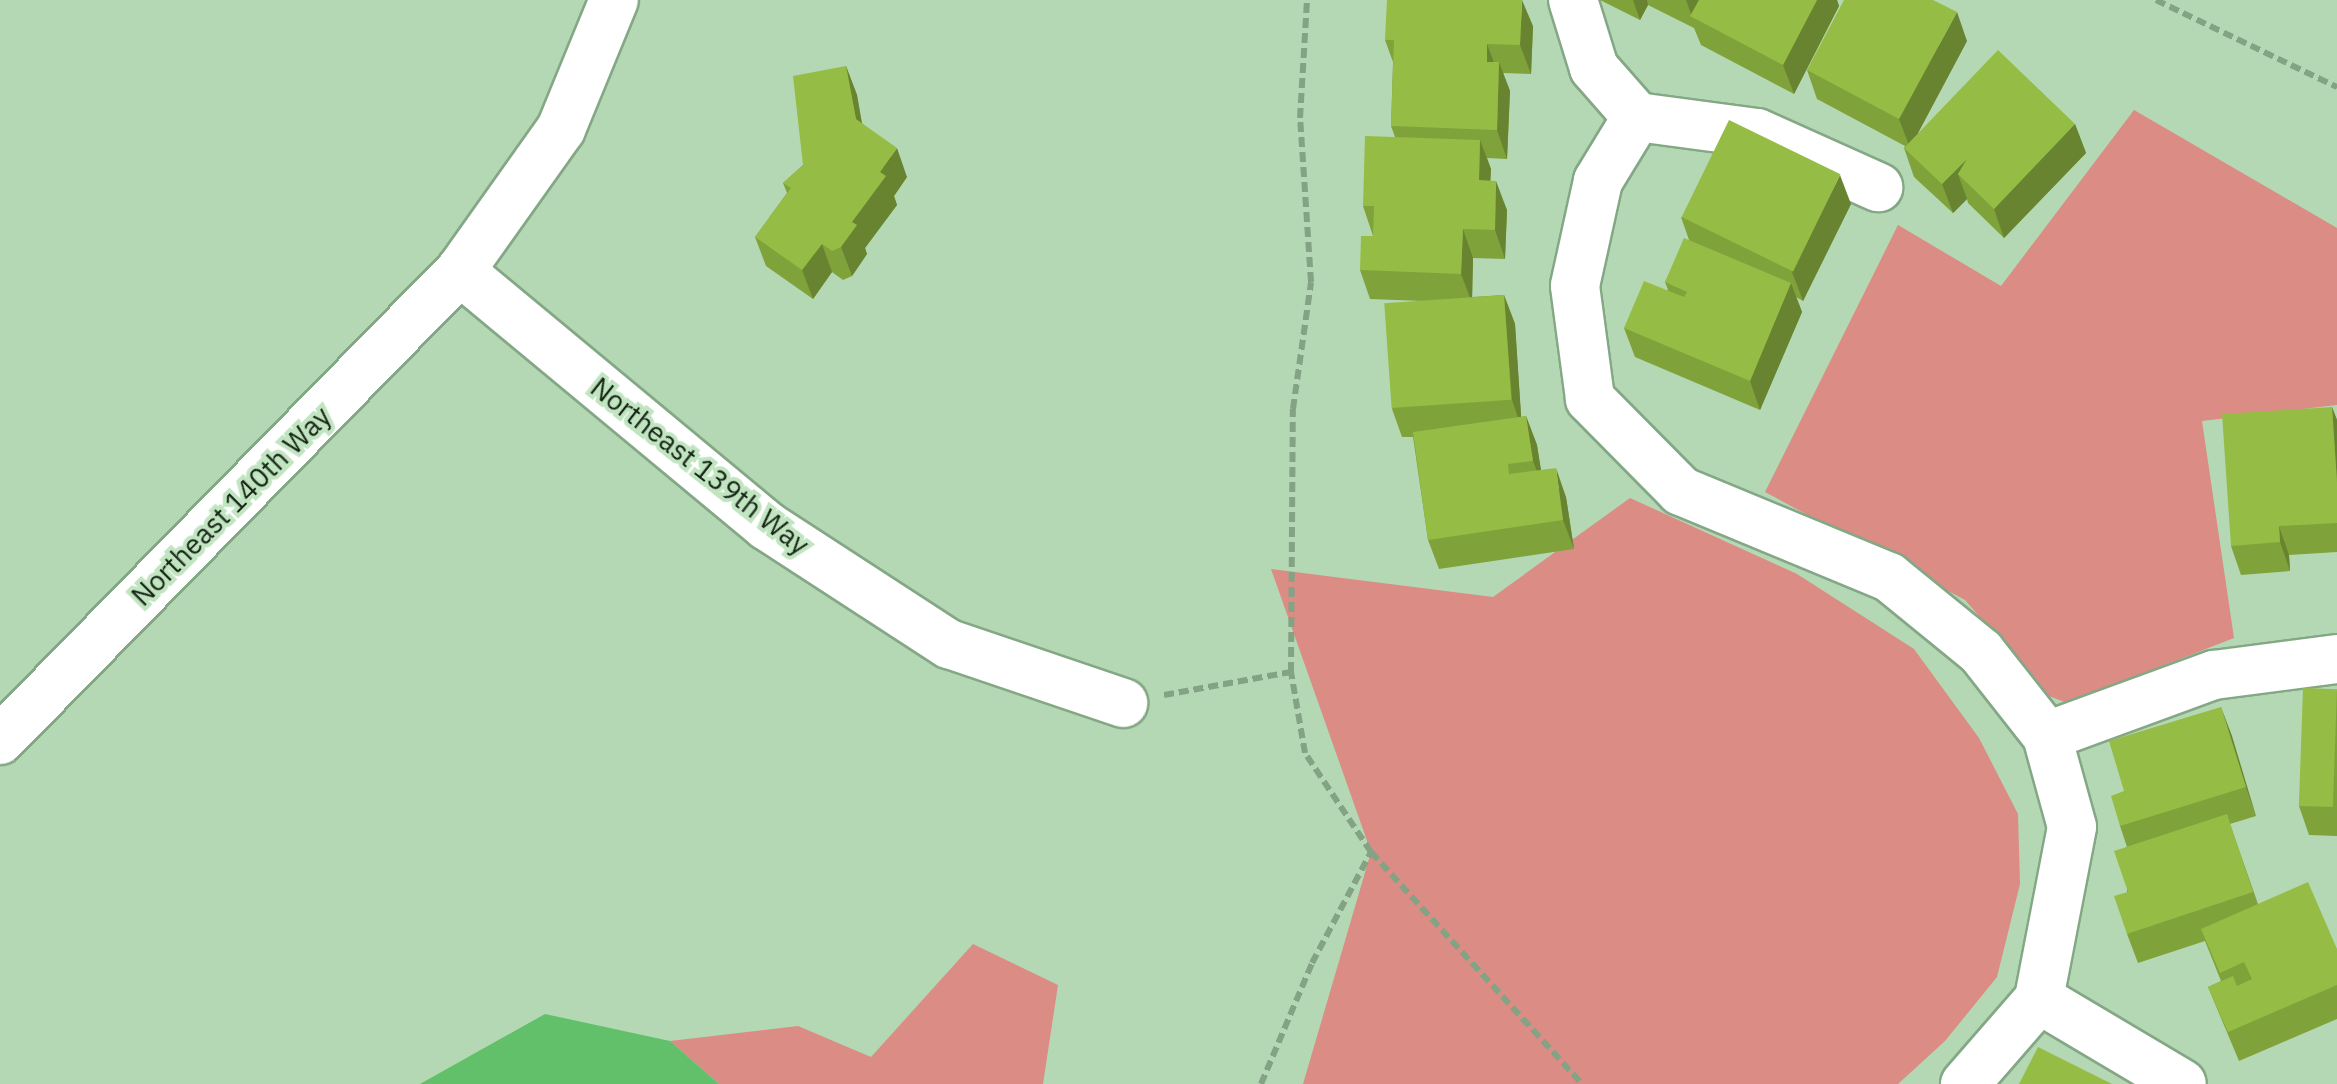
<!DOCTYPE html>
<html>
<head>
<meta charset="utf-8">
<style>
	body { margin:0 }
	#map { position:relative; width:2337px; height:1084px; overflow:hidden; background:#b4d8b4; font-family:"IBM Plex Sans",sans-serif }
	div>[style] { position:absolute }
	.green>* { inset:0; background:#da8c85 }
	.water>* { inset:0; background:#61c069 }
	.path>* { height:6px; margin-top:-3px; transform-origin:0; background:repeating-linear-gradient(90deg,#84a284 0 10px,transparent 0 15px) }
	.roads { filter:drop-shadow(2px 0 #84a785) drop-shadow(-2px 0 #84a785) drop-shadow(0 2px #84a785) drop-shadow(0 -2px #84a785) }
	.minor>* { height:48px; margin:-24px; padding:0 24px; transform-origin:24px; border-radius:24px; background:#fff }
	.wall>* { inset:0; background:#80a23a }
	.shaded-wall>* { inset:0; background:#688430 }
	.building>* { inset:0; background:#95bc44; transform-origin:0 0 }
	span { translate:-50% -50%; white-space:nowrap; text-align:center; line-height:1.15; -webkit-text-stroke:8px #c1e5c1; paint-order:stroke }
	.street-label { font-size:28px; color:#172517 }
</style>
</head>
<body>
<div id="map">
	<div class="green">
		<div style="clip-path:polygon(2134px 110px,2337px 228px,2337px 405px,2202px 421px,2234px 638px,2067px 703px,2049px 696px,1965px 600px,1765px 492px,1898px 225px,2001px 286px)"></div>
		<div style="clip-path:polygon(1630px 498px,1797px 574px,1914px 649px,1979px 738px,2018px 814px,2020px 884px,1997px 977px,1945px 1041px,1898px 1084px,1303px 1084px,1371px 852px,1271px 569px,1493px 597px)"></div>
		<div style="clip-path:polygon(973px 944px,1058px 985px,1043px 1084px,719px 1084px,670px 1041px,798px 1026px,871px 1057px)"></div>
	</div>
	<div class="water">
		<div style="clip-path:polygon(545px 1014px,670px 1041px,719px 1084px,420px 1084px)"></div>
	</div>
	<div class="path">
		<div style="left:2156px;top:0;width:201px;rotate:25.7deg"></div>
		<div style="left:1164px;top:695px;width:129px;rotate:-10.3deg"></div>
		<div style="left:1371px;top:852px;width:314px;rotate:47.7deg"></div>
		<div style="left:1261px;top:1084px;width:131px;rotate:-67.1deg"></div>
		<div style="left:1312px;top:963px;width:126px;rotate:-62deg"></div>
		<div style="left:1371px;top:852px;width:119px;rotate:-123.7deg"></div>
		<div style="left:1305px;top:753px;width:82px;rotate:-99.8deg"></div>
		<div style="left:1291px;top:672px;width:263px;rotate:-89.6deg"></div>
		<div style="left:1293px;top:409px;width:128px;rotate:-81.9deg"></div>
		<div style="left:1311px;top:282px;width:164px;rotate:-93.8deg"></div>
		<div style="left:1300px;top:118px;width:118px;rotate:-86.6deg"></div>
	</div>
	<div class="roads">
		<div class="minor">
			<div style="left:1573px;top:0;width:71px;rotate:72.8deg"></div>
			<div style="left:1594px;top:68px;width:65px;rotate:48.7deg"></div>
			<div style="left:1637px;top:117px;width:121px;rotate:7.6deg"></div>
			<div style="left:1757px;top:133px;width:133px;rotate:24.1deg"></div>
			<div style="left:1637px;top:117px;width:75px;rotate:121.4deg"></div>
			<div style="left:1598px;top:181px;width:107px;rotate:102.4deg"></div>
			<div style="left:1575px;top:286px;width:114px;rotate:82.4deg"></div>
			<div style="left:1590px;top:399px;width:129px;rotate:45.3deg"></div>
			<div style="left:1681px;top:491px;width:225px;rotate:22.5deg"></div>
			<div style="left:1889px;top:577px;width:119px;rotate:39.2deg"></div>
			<div style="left:1981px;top:652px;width:107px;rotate:51.8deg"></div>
			<div style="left:2047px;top:736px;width:94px;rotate:74.6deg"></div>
			<div style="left:2072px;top:827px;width:175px;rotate:100.9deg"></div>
			<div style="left:2039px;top:999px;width:113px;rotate:131deg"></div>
			<div style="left:460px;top:271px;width:399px;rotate:39.7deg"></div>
			<div style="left:767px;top:526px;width:217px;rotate:33deg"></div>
			<div style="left:949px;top:644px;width:184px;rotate:18.7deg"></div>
			<div style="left:2047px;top:736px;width:178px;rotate:-20.1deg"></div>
			<div style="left:2214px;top:675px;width:124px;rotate:-7.4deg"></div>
			<div style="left:0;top:740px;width:657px;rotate:-45.56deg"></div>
			<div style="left:460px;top:271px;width:174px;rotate:-54.6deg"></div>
			<div style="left:561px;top:129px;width:139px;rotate:-67.7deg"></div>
			<div style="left:2039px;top:999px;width:166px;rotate:30.7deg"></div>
		</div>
	</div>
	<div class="wall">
		<div style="clip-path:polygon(1600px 0,1837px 0,1839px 6px,1794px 94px,1701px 45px,1694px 28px,1648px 5px,1640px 20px)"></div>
		<div style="clip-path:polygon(1533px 26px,1531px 74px,1503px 73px,1510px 91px,1507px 159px,1487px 158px,1491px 169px,1490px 181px,1507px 210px,1505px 259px,1473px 258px,1472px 297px,1504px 295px,1515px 324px,1521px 417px,1526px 416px,1537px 445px,1541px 470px,1566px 497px,1574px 549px,1439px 569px,1428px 540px,1413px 437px,1402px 437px,1392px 409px,1423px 301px,1370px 299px,1360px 270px,1373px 236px,1363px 206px,1395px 137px,1391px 126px,1393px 62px,1385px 40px)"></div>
		<div style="clip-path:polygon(1967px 41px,1918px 133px,2075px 124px,2086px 153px,2004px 238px,1968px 203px,1967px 199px,1953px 213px,1914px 177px,1904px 148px,1905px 146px,1817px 99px,1807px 70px)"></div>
		<div style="clip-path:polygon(846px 66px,857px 95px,862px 123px,907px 177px,894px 196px,897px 205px,865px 248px,867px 254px,852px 276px,843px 280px,832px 272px,813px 299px,766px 266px,755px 237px,787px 193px,783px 183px,803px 165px)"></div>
		<div style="clip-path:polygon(1851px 204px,1803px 301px,1796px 297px,1802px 312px,1760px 410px,1635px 357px,1624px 328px,1668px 290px,1665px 282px,1689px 240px,1681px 217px)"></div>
		<div style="clip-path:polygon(2332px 407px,2337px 420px,2337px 552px,2289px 555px,2290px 571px,2241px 575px,2231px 546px)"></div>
		<div style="clip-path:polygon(2337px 689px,2337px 836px,2309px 835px,2299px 806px)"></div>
		<div style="clip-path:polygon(2221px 707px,2256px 816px,2230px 824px,2258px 904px,2337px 949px,2337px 1019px,2239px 1061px,2208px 987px,2221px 981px,2205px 941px,2138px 963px,2127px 934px,2127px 847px,2120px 826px,2124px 791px)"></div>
	</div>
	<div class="shaded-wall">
		<div style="clip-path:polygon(1522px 0,1533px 26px,1531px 74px,1520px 45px)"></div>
		<div style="clip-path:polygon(1633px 0,1647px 0,1648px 5px,1640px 20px)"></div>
		<div style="clip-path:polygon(1686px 0,1711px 0,1692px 17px)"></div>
		<div style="clip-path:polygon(1817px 0,1837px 0,1839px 6px,1794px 94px,1783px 65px)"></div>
		<div style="clip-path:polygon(1957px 12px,1967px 41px,1910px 148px,1899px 119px)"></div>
		<div style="clip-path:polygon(1487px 44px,1498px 73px,1487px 62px)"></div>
		<div style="clip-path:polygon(1499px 62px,1510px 91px,1507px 159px,1497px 130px)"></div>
		<div style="clip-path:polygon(846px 66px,857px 95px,866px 148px,856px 119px)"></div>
		<div style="clip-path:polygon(2075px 124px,2086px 153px,2004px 238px,1994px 209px)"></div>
		<div style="clip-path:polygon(1480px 140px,1491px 169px,1489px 209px,1479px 180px)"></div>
		<div style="clip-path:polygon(897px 148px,907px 177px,894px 196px,897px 205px,865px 248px,867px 254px,852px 276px,841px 247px,852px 222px,880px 172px)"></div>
		<div style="clip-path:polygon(1967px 159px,1958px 174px,1967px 199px,1953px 213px,1942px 184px)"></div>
		<div style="clip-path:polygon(1840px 175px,1851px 204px,1803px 301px,1792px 272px)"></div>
		<div style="clip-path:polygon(1496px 181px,1507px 210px,1505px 259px,1495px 230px)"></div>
		<div style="clip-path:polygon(1463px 229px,1473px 258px,1472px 303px,1461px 274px)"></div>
		<div style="clip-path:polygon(822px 244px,832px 272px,813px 299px,802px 270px)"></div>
		<div style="clip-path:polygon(1791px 283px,1802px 312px,1760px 410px,1750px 381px)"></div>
		<div style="clip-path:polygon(1504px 295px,1515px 324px,1522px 429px,1512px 400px)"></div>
		<div style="clip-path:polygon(2332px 407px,2337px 420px,2337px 482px)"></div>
		<div style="clip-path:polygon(1526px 416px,1537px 445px,1544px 490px,1533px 461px)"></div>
		<div style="clip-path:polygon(1556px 468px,1566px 497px,1574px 549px,1563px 520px)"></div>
		<div style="clip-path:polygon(2279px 526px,2289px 555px,2290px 571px,2280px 542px)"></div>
		<div style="clip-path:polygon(2221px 707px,2232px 736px,2256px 816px,2246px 787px)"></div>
	</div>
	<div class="building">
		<div style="clip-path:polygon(1387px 0,1522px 0,1520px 45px,1487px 44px,1487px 62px,1499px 62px,1497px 130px,1391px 126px,1394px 40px,1385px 40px)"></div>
		<div style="clip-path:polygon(1699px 0,1817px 0,1783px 65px,1690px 16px)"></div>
		<div style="clip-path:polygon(1844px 0,1933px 0,1957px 12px,1899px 119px,1807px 70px)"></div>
		<div style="clip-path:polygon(1998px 50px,2075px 124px,1994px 209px,1958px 174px,1967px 159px,1942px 184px,1904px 148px)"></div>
		<div style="clip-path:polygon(846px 66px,856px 119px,897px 148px,880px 172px,886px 176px,852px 222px,857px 225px,841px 247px,832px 251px,822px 244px,802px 270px,755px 237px,791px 188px,783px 183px,803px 165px,793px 76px)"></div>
		<div style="left:1729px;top:120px;width:124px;height:108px;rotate:26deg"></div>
		<div style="clip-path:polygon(1365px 136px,1480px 140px,1479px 180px,1496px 181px,1495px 230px,1463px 229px,1461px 274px,1360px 270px,1361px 236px,1373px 236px,1374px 206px,1363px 206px)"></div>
		<div style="clip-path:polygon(1684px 238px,1791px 283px,1750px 381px,1624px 328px,1644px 281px,1684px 297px,1687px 292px,1665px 282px)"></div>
		<div style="left:1504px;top:295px;width:105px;height:120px;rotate:86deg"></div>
		<div style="clip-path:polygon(2332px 407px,2337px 482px,2337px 523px,2279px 526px,2280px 542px,2231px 546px,2222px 414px)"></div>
		<div style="clip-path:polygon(1526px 416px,1533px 461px,1508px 464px,1509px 474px,1556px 468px,1563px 520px,1428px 540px,1413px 432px)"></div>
		<div style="left:2303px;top:688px;width:34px;height:118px;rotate:2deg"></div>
		<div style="clip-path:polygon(2221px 707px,2246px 787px,2120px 826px,2111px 796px,2124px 791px,2109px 741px)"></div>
		<div style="clip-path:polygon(2227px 814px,2253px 892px,2127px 934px,2114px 896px,2128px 892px,2114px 851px)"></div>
		<div style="clip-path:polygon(2308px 882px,2337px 949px,2337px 985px,2228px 1032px,2208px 987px,2233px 976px,2237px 986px,2252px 979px,2244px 962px,2220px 973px,2201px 929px)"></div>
		<div style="clip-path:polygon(2038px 1047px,2112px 1084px,2019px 1084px)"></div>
	</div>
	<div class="street-label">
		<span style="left:700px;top:466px;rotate:38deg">Northeast 139th Way</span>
		<span style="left:231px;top:506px;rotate:-45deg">Northeast 140th Way</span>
	</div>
</div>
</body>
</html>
